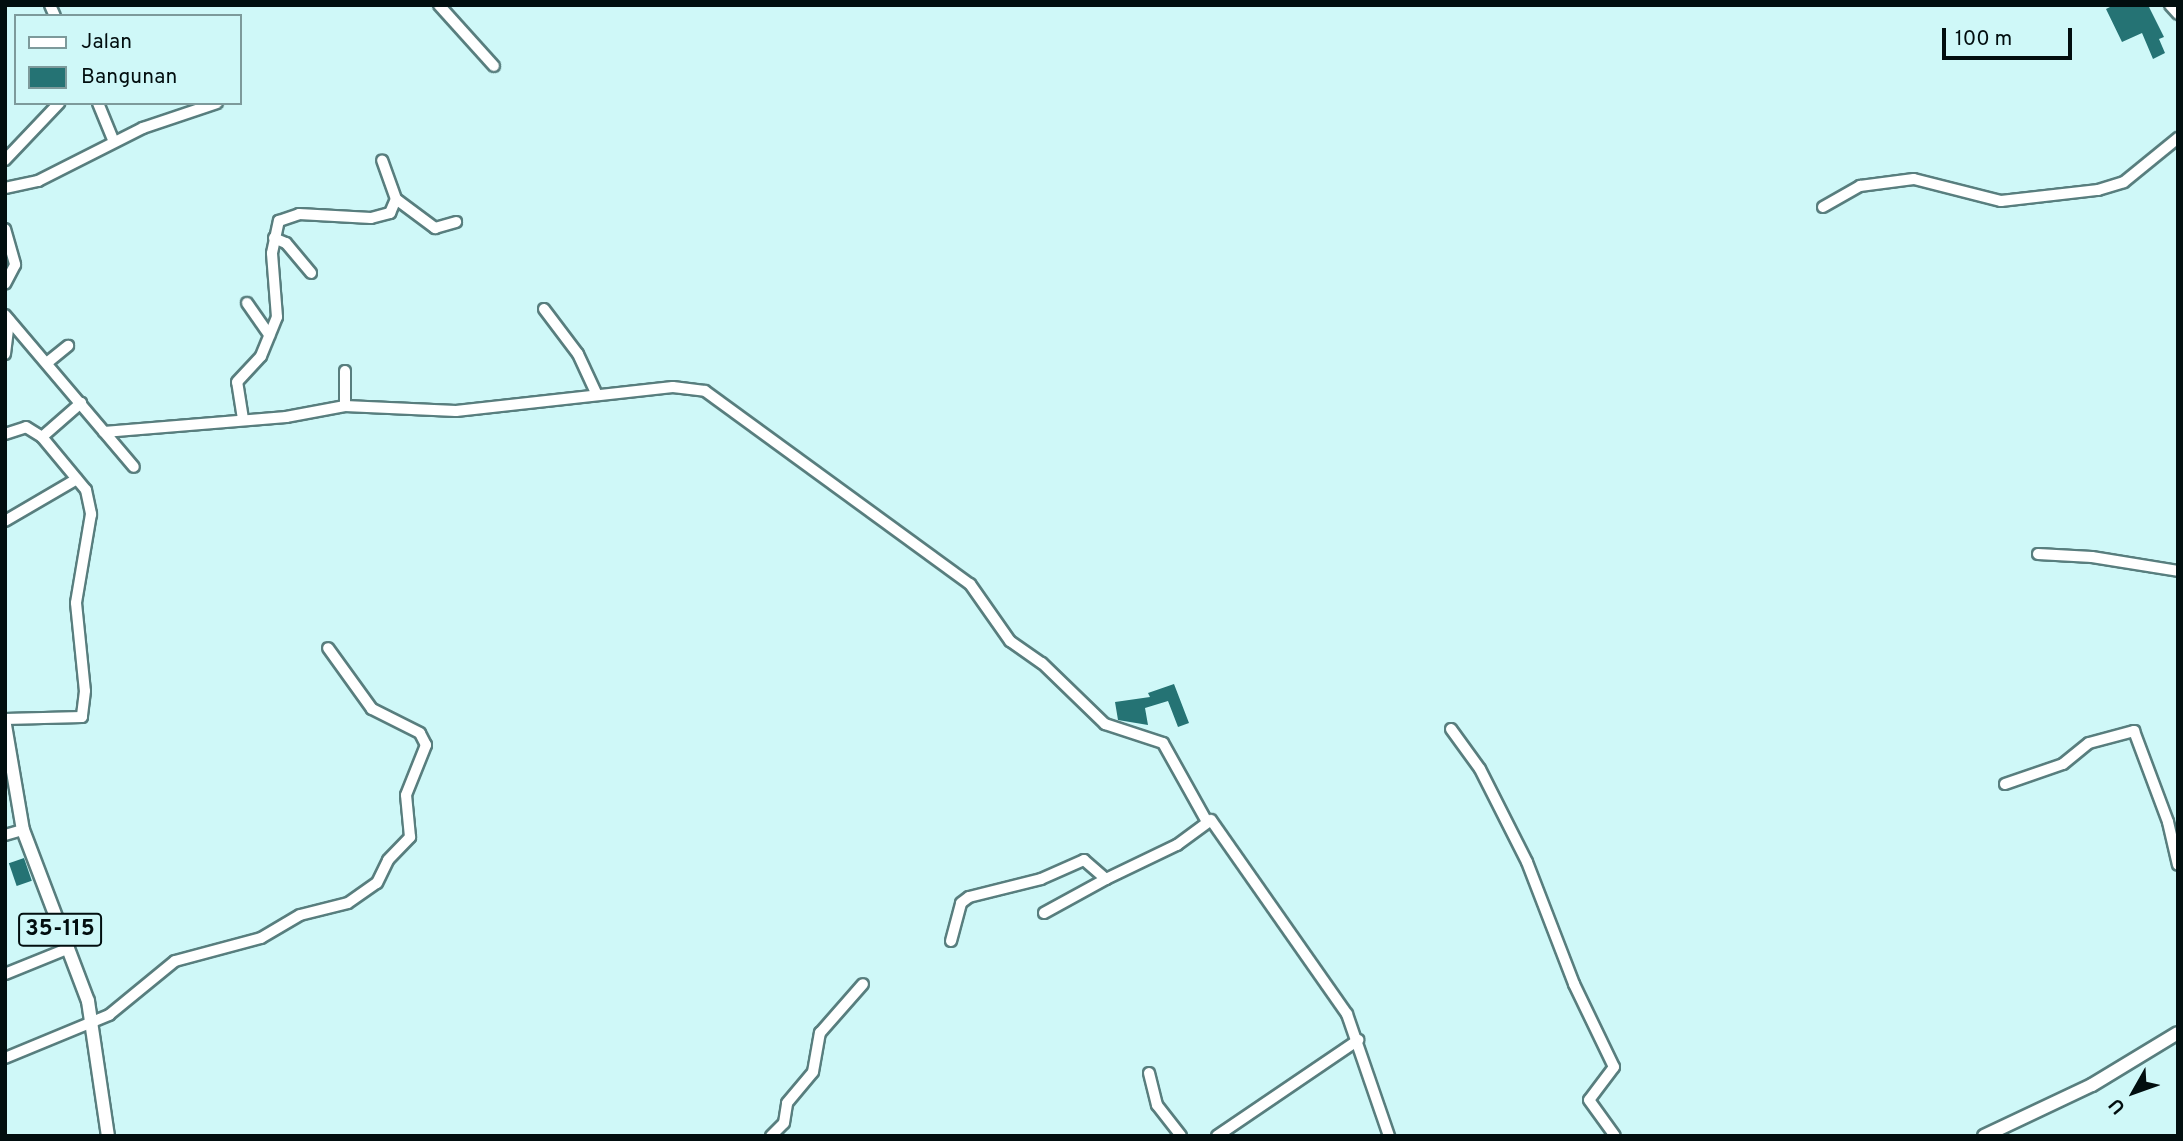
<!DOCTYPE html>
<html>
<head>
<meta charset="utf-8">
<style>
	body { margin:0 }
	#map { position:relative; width:2183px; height:1141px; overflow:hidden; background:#cff8f8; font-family:Overpass,sans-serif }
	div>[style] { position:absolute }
	.building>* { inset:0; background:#257374; transform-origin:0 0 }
	.roads { filter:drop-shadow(2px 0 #587e7e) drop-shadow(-2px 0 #587e7e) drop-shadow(0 2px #587e7e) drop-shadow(0 -2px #587e7e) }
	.minor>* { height:10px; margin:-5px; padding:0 5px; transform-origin:5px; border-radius:5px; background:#fff }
	.major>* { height:12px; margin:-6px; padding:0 6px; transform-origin:6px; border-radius:6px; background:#fff }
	span { translate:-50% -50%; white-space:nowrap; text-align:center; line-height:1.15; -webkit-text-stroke:5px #cff8f8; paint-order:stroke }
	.shield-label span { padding:2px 5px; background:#cff8f8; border:2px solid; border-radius:5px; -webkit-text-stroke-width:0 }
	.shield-label { font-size:23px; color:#020e0f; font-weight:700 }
	.frame { position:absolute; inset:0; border:7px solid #020e0f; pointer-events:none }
	.legend { position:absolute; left:14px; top:14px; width:228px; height:91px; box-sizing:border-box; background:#cff8f8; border:2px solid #7d9a9b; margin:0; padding:9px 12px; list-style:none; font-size:21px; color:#020e0f }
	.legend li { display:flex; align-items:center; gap:14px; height:35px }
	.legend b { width:35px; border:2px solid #7d9a9b }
	.north { position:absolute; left:2099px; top:1057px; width:70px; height:70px; -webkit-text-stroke:5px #cff8f8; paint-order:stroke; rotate:230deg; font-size:19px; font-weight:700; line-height:28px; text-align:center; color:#020e0f }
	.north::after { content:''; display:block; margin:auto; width:24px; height:32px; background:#020e0f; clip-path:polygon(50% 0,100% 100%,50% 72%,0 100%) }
	.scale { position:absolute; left:1942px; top:28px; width:130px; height:32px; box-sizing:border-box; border:4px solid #020e0f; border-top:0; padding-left:9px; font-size:21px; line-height:24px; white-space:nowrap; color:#020e0f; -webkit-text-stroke:5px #cff8f8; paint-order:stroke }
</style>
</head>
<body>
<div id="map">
	<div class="building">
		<div style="clip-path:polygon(2114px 5px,2148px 5px,2164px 37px,2159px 39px,2165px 53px,2153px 59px,2142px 33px,2122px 42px,2106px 9px)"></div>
		<div style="clip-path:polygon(1174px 684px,1189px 723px,1178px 727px,1168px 701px,1145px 708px,1148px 725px,1118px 720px,1115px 702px,1150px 697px,1148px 693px)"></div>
		<div style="left:24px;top:858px;width:24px;height:16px;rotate:71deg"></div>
	</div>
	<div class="roads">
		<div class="minor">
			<div style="left:50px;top:5px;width:12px;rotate:66deg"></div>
			<div style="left:439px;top:5px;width:82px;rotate:48deg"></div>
			<div style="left:2170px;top:5px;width:12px;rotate:48deg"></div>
			<div style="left:98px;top:103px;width:42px;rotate:67.7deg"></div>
			<div style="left:5px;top:160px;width:79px;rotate:-46.5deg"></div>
			<div style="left:5px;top:188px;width:34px;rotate:-12deg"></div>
			<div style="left:38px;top:181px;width:118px;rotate:-26.8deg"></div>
			<div style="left:143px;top:128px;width:78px;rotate:-18.7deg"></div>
			<div style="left:396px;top:199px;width:49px;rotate:36.6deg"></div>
			<div style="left:435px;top:228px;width:22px;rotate:-16deg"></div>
			<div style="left:1823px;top:207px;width:43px;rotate:-29.6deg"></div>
			<div style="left:1860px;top:186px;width:54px;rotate:-7.4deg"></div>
			<div style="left:1914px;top:179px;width:90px;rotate:14.2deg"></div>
			<div style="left:2001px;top:201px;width:98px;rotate:-6.5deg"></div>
			<div style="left:2098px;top:190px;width:27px;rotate:-17deg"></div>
			<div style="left:2124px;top:182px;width:70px;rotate:-39.2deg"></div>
			<div style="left:5px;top:229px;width:37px;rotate:74deg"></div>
			<div style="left:15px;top:265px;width:21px;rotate:118deg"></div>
			<div style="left:274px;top:238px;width:13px;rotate:23deg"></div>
			<div style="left:286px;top:243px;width:39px;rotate:50deg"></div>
			<div style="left:247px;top:303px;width:39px;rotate:55deg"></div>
			<div style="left:544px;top:309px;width:56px;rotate:52.9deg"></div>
			<div style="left:578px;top:354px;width:45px;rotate:65.1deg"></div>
			<div style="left:5px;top:315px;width:199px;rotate:49.7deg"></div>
			<div style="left:5px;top:354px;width:34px;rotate:-83deg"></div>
			<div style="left:48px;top:362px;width:26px;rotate:-39deg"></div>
			<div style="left:345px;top:371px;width:35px;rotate:90deg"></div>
			<div style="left:243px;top:419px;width:37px;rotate:-99deg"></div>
			<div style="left:237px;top:382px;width:35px;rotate:-47deg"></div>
			<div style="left:261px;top:356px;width:42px;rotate:-67.7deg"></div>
			<div style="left:277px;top:317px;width:64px;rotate:-94.5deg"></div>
			<div style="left:272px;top:253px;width:33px;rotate:-78deg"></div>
			<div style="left:279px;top:221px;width:21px;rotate:-19deg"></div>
			<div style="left:299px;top:214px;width:72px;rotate:3.2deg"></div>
			<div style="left:371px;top:218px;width:20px;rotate:-15deg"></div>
			<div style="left:390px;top:213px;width:15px;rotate:-67deg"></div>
			<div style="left:396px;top:199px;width:41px;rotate:-109.7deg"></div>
			<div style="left:104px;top:432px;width:183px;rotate:-4.7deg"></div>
			<div style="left:286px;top:417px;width:60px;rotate:-10.6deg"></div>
			<div style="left:345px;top:406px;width:111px;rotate:2.6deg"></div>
			<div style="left:456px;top:411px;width:218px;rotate:-6.3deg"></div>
			<div style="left:673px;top:387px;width:32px;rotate:7deg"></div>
			<div style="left:705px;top:391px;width:328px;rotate:36.1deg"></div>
			<div style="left:970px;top:584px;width:70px;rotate:54.9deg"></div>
			<div style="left:1010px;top:641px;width:39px;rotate:35deg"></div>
			<div style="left:1042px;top:663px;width:88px;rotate:44.1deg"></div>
			<div style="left:1105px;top:724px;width:61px;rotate:18.1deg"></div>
			<div style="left:1163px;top:743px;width:88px;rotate:60.8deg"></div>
			<div style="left:5px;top:434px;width:22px;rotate:-18deg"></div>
			<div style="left:26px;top:427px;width:19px;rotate:32deg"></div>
			<div style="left:42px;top:437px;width:69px;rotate:50.3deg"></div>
			<div style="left:86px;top:490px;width:25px;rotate:78deg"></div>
			<div style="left:91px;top:514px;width:90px;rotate:99.6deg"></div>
			<div style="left:76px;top:603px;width:88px;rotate:84.2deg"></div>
			<div style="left:85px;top:691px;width:26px;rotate:97deg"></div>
			<div style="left:82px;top:717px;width:77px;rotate:178.5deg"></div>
			<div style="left:42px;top:437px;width:52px;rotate:-41.1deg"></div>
			<div style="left:5px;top:521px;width:83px;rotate:-30.3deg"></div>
			<div style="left:2038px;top:554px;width:54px;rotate:3.2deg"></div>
			<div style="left:2092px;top:557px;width:87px;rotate:9.2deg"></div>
			<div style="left:1451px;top:729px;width:49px;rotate:54.1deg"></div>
			<div style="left:1480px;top:769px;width:104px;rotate:63.2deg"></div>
			<div style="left:1527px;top:862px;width:131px;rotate:68.9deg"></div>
			<div style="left:1574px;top:984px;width:92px;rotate:64.3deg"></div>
			<div style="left:1614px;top:1067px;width:41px;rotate:127.1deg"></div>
			<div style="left:1589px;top:1100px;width:44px;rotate:54.2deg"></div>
			<div style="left:2005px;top:784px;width:61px;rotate:-19deg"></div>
			<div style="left:2063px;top:764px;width:33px;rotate:-39deg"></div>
			<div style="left:2089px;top:743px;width:47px;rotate:-14.9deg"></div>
			<div style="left:2134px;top:731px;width:97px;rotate:69.5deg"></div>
			<div style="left:2168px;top:822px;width:44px;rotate:76.9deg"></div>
			<div style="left:5px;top:835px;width:19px;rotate:-16deg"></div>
			<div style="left:1044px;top:913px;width:71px;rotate:-28.7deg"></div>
			<div style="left:951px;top:941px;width:39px;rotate:-75deg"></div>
			<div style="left:961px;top:903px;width:10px;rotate:-37deg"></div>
			<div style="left:969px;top:897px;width:74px;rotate:-14deg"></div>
			<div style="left:1041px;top:879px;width:47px;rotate:-23.8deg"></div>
			<div style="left:1084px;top:860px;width:29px;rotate:41deg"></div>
			<div style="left:1106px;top:879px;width:79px;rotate:-25.6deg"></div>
			<div style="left:1177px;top:845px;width:42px;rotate:-36.3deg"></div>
			<div style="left:1211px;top:820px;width:237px;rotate:55deg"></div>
			<div style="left:1347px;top:1014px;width:129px;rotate:71deg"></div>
			<div style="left:5px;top:974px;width:69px;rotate:-22.1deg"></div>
			<div style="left:5px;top:1058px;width:113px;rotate:-22.5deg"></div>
			<div style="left:109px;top:1015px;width:85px;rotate:-39.3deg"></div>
			<div style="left:175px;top:961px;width:89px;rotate:-15deg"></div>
			<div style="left:261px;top:938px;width:45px;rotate:-30.5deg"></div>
			<div style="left:300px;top:915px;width:49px;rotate:-14deg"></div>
			<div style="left:348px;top:903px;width:35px;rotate:-35deg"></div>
			<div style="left:377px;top:883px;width:25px;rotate:-64deg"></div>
			<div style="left:388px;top:860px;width:32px;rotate:-46deg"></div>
			<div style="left:410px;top:837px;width:42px;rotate:-95.4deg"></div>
			<div style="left:406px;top:795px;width:54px;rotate:-68.2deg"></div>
			<div style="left:426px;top:745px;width:13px;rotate:-117deg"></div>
			<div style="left:420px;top:733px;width:54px;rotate:-153.4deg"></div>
			<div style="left:372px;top:709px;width:75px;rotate:-125.8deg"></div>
			<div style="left:1149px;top:1073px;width:33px;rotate:76deg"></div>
			<div style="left:1157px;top:1105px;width:39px;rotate:52deg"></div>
			<div style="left:771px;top:1136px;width:18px;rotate:-45deg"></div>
			<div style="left:784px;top:1123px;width:20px;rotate:-81deg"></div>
			<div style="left:787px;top:1103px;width:40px;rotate:-50deg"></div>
			<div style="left:813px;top:1072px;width:40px;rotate:-80deg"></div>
			<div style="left:820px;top:1033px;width:65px;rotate:-48.7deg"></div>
			<div style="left:1217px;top:1136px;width:171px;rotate:-34.2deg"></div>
		</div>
		<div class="major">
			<div style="left:5px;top:725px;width:107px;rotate:80.3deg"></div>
			<div style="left:23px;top:830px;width:183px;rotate:69.2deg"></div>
			<div style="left:88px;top:1001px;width:136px;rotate:81.6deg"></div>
			<div style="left:1984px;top:1136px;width:119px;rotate:-25.3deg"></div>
			<div style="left:2092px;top:1085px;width:100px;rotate:-31.2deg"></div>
		</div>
	</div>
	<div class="shield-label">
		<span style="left:60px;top:930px">35-115</span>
	</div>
	<div class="frame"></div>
	<ul class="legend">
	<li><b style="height:9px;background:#fff"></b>Jalan</li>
	<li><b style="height:19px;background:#257374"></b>Bangunan</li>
	</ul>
	<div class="north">U</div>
	<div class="scale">100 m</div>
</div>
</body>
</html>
